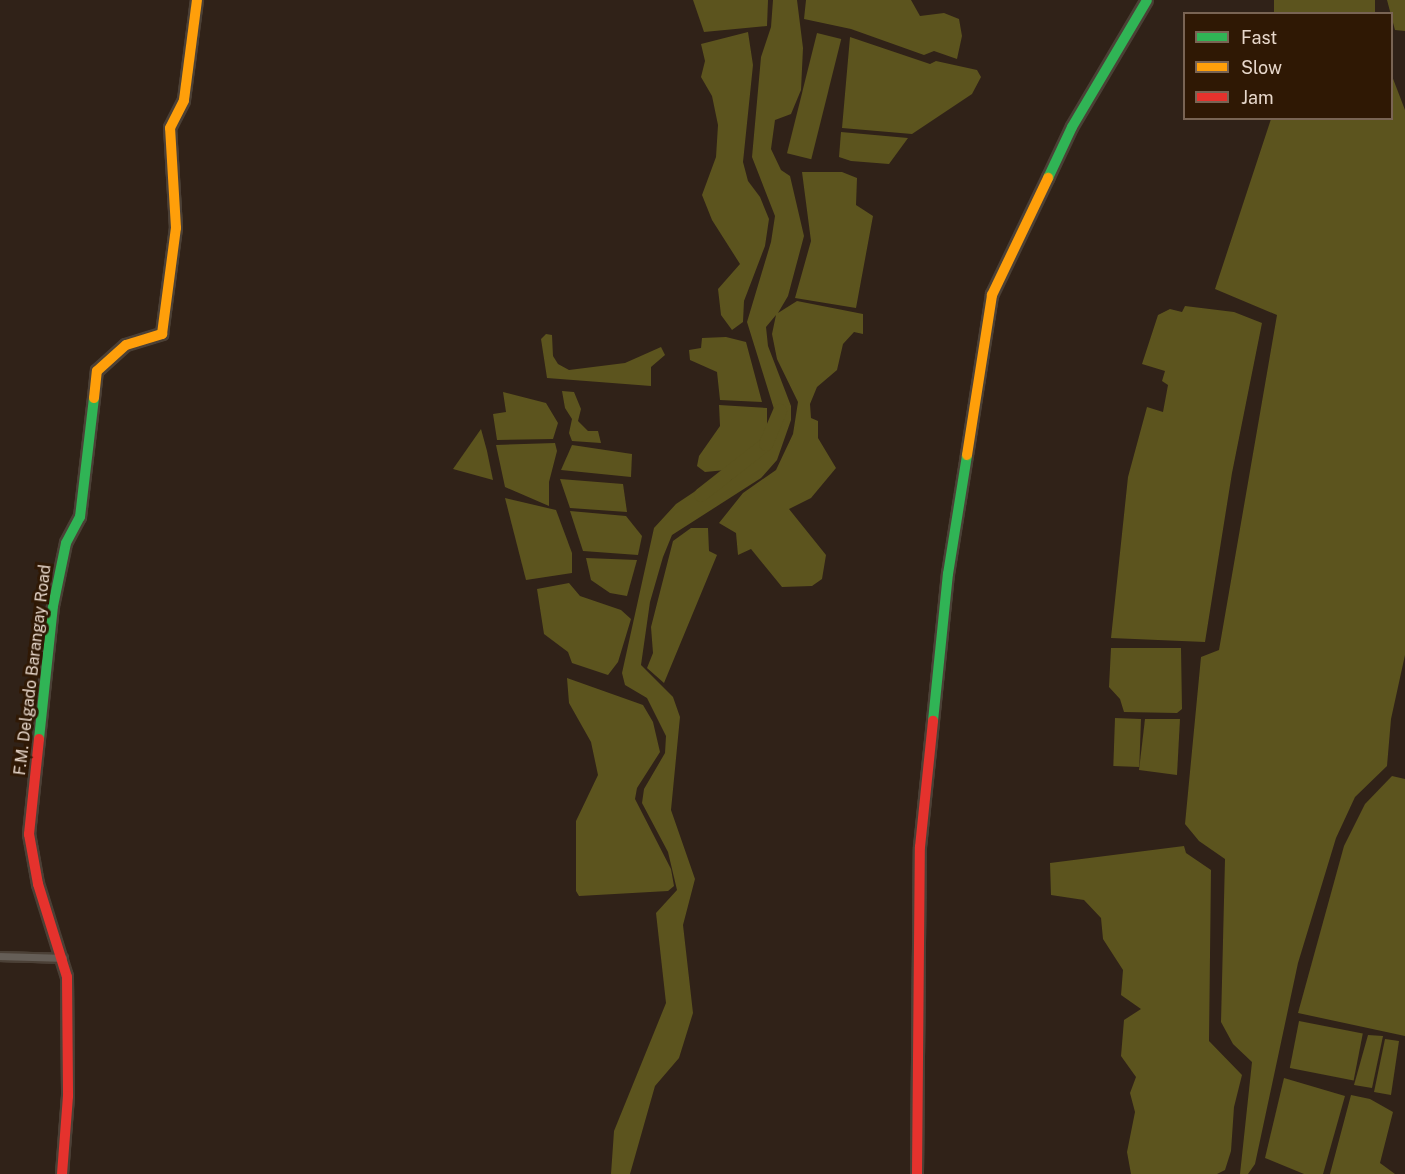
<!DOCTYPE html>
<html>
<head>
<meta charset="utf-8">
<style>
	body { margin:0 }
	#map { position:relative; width:1405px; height:1174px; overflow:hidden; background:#302218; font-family:"Public Sans",sans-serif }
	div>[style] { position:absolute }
	.water>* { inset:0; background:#5c541e; transform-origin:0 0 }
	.river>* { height:14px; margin:-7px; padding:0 7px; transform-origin:7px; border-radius:7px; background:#5c541e }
	.roads { filter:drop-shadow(2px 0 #4b4036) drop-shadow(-2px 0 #4b4036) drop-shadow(0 2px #4b4036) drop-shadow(0 -2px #4b4036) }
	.street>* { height:7px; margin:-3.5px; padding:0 3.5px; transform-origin:3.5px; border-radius:3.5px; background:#655e57 }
	.fast>* { height:10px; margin:-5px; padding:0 5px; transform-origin:5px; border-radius:5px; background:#30b455 }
	.slow>* { height:10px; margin:-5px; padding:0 5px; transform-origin:5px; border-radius:5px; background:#ff9f0a }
	.jam>* { height:10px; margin:-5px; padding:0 5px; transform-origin:5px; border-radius:5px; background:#e5322d }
	span { translate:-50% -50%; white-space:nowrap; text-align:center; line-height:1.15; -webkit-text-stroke:6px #2f1804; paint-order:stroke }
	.street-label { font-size:16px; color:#e7d7cb }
	.legend { position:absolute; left:1183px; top:12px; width:210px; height:108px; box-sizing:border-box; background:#2f1804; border:2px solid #796454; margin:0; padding:8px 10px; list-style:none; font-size:18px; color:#e7d7cb }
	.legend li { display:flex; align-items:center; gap:12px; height:30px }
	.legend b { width:30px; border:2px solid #796454 }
</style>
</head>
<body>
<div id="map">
	<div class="water">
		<div style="clip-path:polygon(693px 0,768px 0,767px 26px,704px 32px)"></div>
		<div style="clip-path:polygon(773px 0,797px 0,803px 48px,801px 90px,791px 114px,775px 120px,771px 149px,781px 170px,790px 176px,804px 236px,788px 296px,778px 313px,797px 301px,863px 314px,863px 334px,854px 332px,843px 344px,837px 370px,817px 387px,810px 404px,811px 418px,818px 421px,818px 438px,836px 468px,811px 498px,789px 509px,826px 555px,822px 579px,812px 586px,782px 587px,751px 549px,738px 555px,736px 533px,719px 523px,743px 493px,776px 470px,793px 434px,798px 402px,777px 359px,772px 334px,776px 315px,766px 327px,768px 346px,791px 406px,791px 420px,777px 460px,761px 478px,672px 535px,663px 557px,650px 602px,641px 665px,673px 697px,680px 717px,671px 810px,695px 879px,683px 925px,693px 1013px,679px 1058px,655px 1086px,630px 1174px,611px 1174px,614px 1131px,666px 1003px,656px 913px,677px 890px,668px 852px,642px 803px,644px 789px,665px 753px,666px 736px,647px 698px,625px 685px,622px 673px,654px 528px,676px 504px,700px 488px,731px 480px,774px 440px,774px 409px,747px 322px,771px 242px,775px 216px,752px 157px,761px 57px,771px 27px)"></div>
		<div style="clip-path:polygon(806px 0,911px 0,920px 16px,944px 13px,959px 19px,962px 36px,957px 59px,934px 51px,924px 55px,851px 29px,804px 19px)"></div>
		<div style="left:1274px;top:0;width:101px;height:14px"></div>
		<div style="clip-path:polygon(1387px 0,1405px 0,1405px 31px,1395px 30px)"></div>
		<div style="clip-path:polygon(748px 32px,753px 65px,743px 162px,748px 181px,760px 197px,769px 219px,765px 246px,744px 301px,743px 322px,732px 330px,721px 315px,718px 289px,740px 264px,712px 220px,702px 195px,716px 157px,718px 125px,712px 96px,701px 77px,705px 61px,701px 44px)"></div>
		<div style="left:817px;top:33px;width:25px;height:124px;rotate:14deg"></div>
		<div style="clip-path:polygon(850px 37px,930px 64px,936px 61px,977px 70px,981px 77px,972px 94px,912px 134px,842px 128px)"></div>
		<div style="clip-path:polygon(1392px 76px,1405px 110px,1405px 655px,1391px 719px,1387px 766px,1355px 797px,1336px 838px,1298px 963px,1255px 1164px,1248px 1174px,1240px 1174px,1252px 1062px,1233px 1044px,1221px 1022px,1225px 859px,1199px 841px,1185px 824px,1201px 657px,1219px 650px,1277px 315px,1215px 289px,1271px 119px,1392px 118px)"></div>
		<div style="clip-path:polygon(841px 132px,908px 138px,889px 164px,851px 161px,839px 157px)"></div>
		<div style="clip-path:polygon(802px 172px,842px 172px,857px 178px,856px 205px,873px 216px,856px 308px,795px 298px,811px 241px)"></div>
		<div style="clip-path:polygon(1185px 306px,1234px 312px,1262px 323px,1232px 473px,1205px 642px,1111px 638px,1128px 477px,1147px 407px,1163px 412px,1168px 385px,1162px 381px,1165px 371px,1142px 364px,1158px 315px,1170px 309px,1182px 312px)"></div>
		<div style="clip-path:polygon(546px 334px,552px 335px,553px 356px,558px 364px,569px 370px,625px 363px,661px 347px,665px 355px,651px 367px,651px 386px,547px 378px,541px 339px)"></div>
		<div style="clip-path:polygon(726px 337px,746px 342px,762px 402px,720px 400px,717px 372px,690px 360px,689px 350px,701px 348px,702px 338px)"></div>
		<div style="clip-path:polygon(562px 391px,574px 392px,581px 409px,578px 421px,588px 431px,598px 431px,601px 443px,572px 441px,569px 433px,572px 419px,565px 408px)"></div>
		<div style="clip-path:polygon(503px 392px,546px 403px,558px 423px,553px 439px,497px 440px,493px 414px,506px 412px)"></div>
		<div style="clip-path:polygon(719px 405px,767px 408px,767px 429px,759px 449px,726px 470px,705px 472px,697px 466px,699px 456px,720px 426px)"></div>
		<div style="clip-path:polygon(481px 429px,487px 451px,493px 480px,453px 469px)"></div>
		<div style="clip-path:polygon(555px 443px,557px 451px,549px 482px,549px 506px,505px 487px,496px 445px)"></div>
		<div style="clip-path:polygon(572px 445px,632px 454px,631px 477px,561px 470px)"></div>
		<div style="clip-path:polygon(560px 479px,623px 484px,627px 512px,570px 508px)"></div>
		<div style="clip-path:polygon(505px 498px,556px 510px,572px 553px,572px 573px,526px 580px)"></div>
		<div style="clip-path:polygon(570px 511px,626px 516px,642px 536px,638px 555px,583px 551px)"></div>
		<div style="clip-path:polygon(691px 528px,708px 528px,709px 551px,717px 555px,664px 683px,647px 668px,653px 653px,651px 627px,673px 541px)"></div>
		<div style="clip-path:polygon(586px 558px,637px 560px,627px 596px,610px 593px,591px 580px)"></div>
		<div style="clip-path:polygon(569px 583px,580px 596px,621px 610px,631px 619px,618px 662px,608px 675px,572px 663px,568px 652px,544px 634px,537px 589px)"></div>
		<div style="clip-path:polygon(1111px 648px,1181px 648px,1182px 709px,1177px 713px,1124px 712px,1120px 699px,1109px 687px)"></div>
		<div style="clip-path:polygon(567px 678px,643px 705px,653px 722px,660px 752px,637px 788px,635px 799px,671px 869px,674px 886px,668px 891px,579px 896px,576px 891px,576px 821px,598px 775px,591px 742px,569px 703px)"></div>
		<div style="left:1115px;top:718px;width:26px;height:48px;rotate:2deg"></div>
		<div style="clip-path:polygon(1145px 719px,1180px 719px,1177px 775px,1139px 770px)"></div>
		<div style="clip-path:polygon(1392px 776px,1405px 779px,1405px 1036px,1298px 1013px,1344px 846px,1365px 804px)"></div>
		<div style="clip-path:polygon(1184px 846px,1186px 853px,1211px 870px,1209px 1041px,1242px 1075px,1234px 1107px,1231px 1151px,1225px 1170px,1217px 1174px,1131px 1174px,1127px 1152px,1135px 1112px,1130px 1093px,1136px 1077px,1121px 1056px,1124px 1020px,1141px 1009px,1121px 995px,1123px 970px,1103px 939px,1101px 918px,1084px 900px,1051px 895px,1050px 863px)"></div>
		<div style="left:1299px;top:1021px;width:65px;height:48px;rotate:11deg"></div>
		<div style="clip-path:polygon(1368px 1035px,1383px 1036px,1372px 1088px,1354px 1085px)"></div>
		<div style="clip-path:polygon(1385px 1039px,1399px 1041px,1391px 1095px,1374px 1092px)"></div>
		<div style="clip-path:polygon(1284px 1078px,1345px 1096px,1323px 1174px,1304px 1174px,1265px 1158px)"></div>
		<div style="clip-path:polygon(1351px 1095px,1370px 1099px,1393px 1112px,1380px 1163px,1395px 1174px,1330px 1174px)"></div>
	</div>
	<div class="river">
		<div style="left:701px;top:495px;width:83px;rotate:-38.1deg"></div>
		<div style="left:766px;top:444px;width:36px;rotate:-67deg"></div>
	</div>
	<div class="roads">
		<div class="street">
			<div style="left:0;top:956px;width:63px;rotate:1.8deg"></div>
		</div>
		<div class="fast">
			<div style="left:1048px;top:178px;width:56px;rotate:-64.8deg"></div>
			<div style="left:1072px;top:127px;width:147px;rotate:-59.4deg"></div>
			<div style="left:933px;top:721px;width:148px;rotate:-84.2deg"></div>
			<div style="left:948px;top:574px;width:121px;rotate:-80.9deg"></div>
			<div style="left:39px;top:739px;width:134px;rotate:-84deg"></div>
			<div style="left:53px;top:606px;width:64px;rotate:-78.3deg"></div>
			<div style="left:66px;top:543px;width:30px;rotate:-62deg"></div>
			<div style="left:80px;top:517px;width:120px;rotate:-83.3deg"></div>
		</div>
		<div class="slow">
			<div style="left:94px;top:398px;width:27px;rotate:-84deg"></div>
			<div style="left:97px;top:371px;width:39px;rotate:-42deg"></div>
			<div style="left:126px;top:345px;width:38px;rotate:-17deg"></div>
			<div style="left:162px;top:334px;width:107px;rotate:-82.5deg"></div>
			<div style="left:176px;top:228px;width:100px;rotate:-93.4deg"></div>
			<div style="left:170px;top:128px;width:31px;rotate:-63deg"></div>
			<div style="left:184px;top:100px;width:101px;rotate:-82.6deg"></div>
			<div style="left:967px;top:455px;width:162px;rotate:-81.1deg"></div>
			<div style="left:992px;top:295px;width:130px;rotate:-64.4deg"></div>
		</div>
		<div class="jam">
			<div style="left:39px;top:739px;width:96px;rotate:96deg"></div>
			<div style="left:29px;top:834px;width:51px;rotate:79.8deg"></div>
			<div style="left:38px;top:884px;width:97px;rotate:72.7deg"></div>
			<div style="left:67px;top:977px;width:119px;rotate:89.5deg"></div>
			<div style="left:68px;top:1096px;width:78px;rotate:94.4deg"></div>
			<div style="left:917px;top:1174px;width:327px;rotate:-89.5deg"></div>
			<div style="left:920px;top:847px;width:127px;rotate:-84.1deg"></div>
		</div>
	</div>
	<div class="street-label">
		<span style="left:33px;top:670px;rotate:-83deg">F.M. Delgado Barangay Road</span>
	</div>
	<ul class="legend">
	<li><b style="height:8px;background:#30b455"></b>Fast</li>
	<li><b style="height:8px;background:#ff9f0a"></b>Slow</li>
	<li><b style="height:8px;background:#e5322d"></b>Jam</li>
	</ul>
</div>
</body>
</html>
